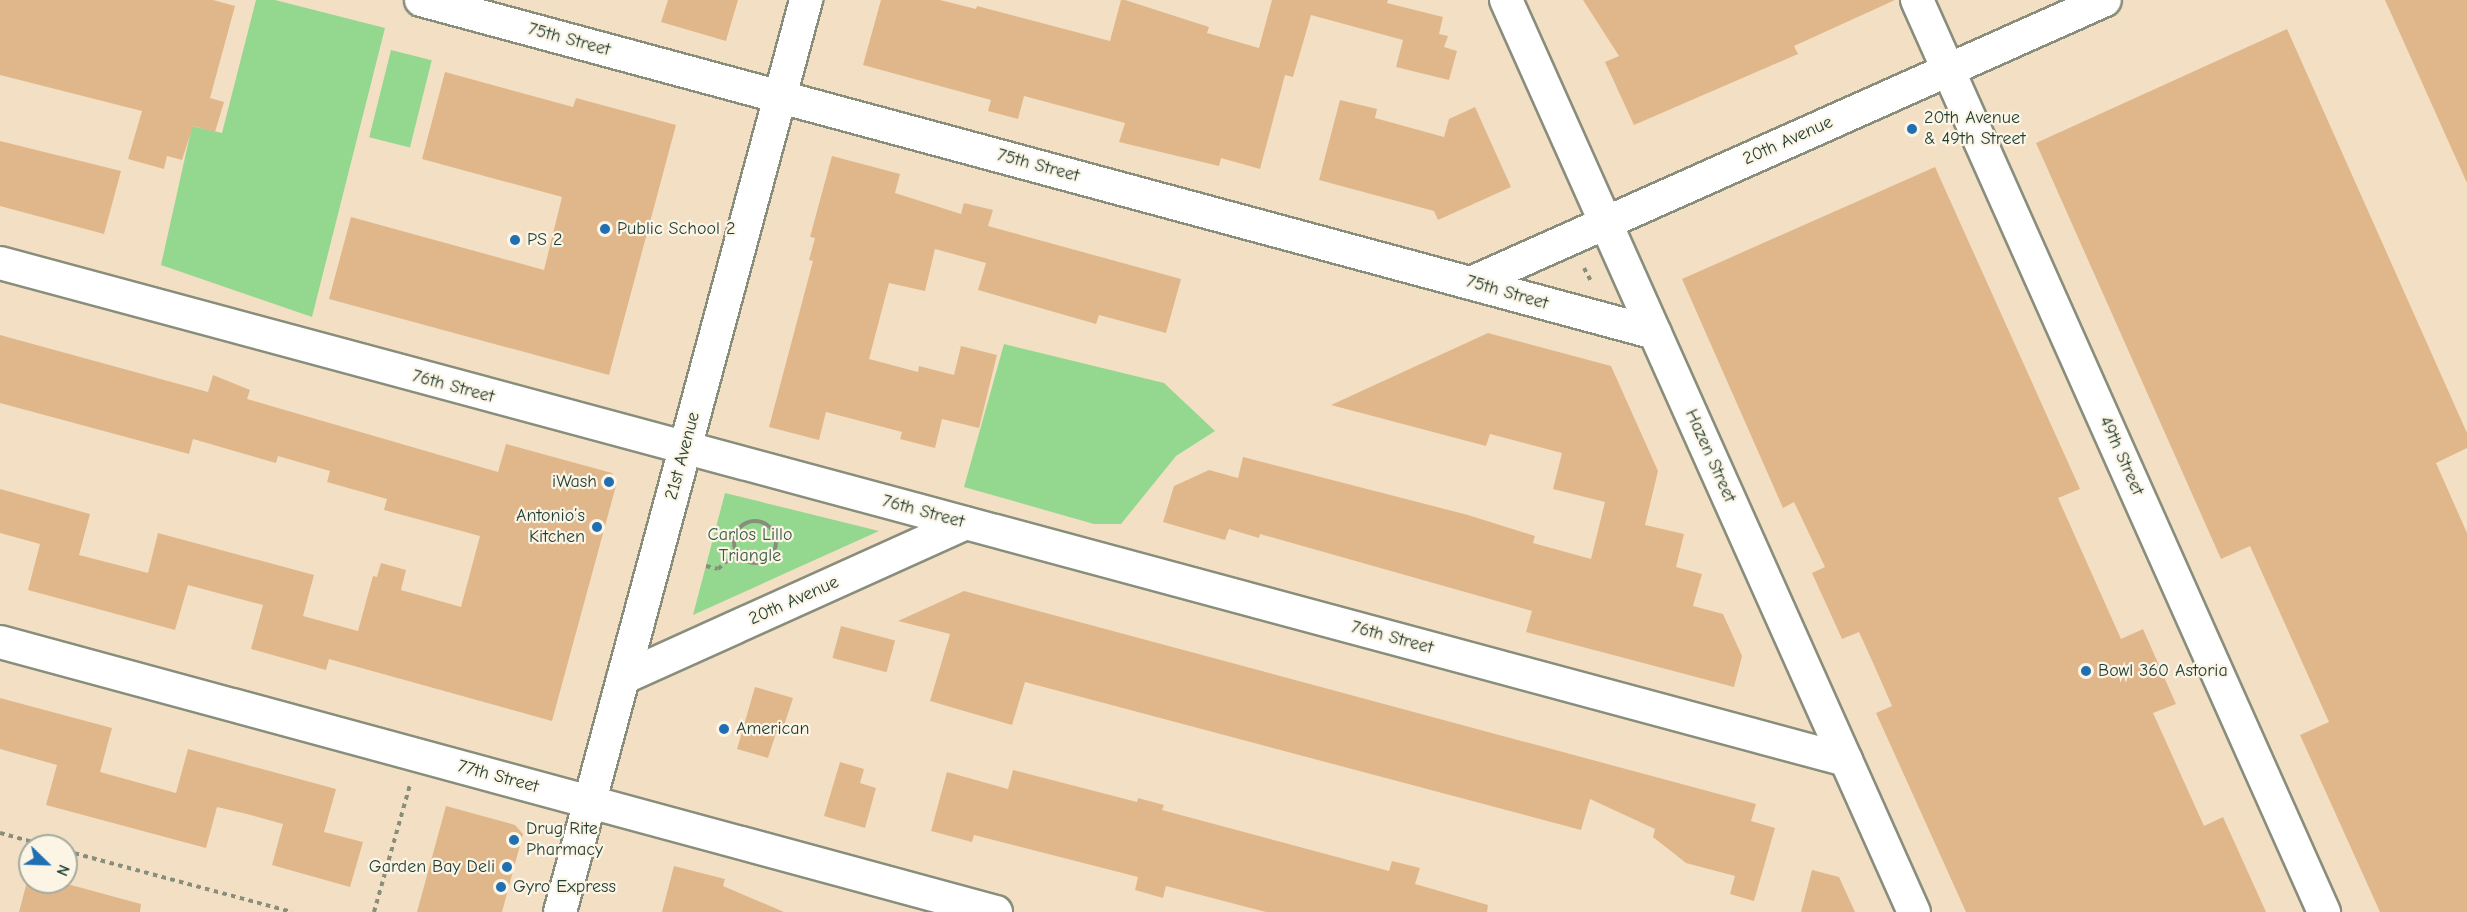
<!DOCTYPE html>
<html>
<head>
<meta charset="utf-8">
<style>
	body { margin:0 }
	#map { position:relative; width:2467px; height:912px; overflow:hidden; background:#f3e0c4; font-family:"Comic Neue",sans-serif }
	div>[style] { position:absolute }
	.green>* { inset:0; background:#94d78f; transform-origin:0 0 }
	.building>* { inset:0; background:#e0b78b; transform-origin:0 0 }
	.path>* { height:4px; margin-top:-2px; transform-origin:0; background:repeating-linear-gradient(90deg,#898e7c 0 4.5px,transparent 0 9px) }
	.path>.ring { margin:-2px; padding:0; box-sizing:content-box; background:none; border:4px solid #898e7c; border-radius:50% }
	.roads { filter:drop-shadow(2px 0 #898e7c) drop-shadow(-2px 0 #898e7c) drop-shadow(0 2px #898e7c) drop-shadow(0 -2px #898e7c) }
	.minor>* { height:32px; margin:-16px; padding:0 16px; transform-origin:16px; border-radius:16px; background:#fff }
	.dots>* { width:16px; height:16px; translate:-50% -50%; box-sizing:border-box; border:3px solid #fcf5e5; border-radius:50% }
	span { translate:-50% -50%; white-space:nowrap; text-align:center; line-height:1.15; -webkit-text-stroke:4.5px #fcf5e5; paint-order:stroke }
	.street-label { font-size:18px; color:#1f3d34 }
	.poi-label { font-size:18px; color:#1f3d34 }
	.left { translate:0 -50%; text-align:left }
	.right { translate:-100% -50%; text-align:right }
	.park-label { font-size:18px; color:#365c46 }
	.north { position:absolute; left:18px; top:834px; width:60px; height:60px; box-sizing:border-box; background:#fcf5e5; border:2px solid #a4ab9e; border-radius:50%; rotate:113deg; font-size:16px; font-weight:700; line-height:24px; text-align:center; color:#1f3d34 }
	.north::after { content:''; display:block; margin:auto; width:21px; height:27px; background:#1f6fb2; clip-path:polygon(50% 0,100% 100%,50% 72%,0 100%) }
</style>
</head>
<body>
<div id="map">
	<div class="green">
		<div style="clip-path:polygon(256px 0,275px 0,385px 28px,312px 317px,161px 265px,192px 126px,222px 133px)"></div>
		<div style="left:391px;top:50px;width:42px;height:90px;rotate:14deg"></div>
		<div style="clip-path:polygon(1004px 344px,1164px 383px,1215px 431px,1176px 456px,1121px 524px,1094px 524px,964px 487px)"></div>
		<div style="clip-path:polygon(725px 493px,879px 531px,693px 615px)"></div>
	</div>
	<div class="building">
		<div style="clip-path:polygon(0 0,213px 0,235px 6px,210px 98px,224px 102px,215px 132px,193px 126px,182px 160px,167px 156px,164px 169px,128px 159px,142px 111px,0 75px)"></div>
		<div style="clip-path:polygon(668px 0,738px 0,726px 41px,661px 22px)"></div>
		<div style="clip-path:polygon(881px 0,940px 0,976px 9px,977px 6px,1110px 41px,1121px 0,1125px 0,1209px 27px,1207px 33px,1259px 48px,1272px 0,1388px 0,1387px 3px,1443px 17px,1439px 34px,1448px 36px,1444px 47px,1457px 51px,1449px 80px,1396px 67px,1403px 40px,1311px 15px,1293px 77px,1285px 75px,1260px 169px,1221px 158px,1219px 166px,1119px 142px,1125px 123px,1024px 96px,1018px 119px,988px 111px,991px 100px,863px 65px)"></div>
		<div style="clip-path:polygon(1583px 0,1895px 0,1794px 46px,1798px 54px,1634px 125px,1605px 62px,1619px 56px)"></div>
		<div style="clip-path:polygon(2385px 0,2467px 0,2467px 183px)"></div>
		<div style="clip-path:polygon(2287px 29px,2467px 433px,2467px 448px,2436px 463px,2467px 533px,2467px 912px,2380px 912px,2300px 735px,2329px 722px,2250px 546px,2221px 559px,2036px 143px)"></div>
		<div style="clip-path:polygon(445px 72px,573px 107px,576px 98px,676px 125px,609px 375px,329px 299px,351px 217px,544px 270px,562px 197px,422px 159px)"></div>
		<div style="clip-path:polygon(1340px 100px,1377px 109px,1375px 118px,1444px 137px,1449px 119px,1475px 107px,1511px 187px,1438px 220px,1434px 211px,1319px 180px)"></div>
		<div style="clip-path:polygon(0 141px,121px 171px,104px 234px,0 206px)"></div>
		<div style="clip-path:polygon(832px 156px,900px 174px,895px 193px,961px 214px,964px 203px,993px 210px,988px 226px,1181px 279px,1166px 333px,1099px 315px,1096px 324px,978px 290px,986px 263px,935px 249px,925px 291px,889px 283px,869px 359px,918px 372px,919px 366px,954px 375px,961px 346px,997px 355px,979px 428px,942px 419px,935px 448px,900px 439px,902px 432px,826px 412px,819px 440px,769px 427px,813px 261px,809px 260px,815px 238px,810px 237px)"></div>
		<div style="clip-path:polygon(1935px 167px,2080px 489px,2058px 498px,2121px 639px,2143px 629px,2176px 704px,2153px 713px,2204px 826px,2223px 817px,2266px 912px,1966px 912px,1876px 713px,1892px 706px,1874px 665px,1859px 632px,1842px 639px,1812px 573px,1825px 567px,1794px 502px,1783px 508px,1682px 279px)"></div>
		<div style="clip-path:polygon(1488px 333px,1611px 366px,1658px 471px,1645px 525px,1684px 534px,1676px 567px,1702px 574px,1693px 606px,1723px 614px,1742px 656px,1734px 687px,1526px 632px,1532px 611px,1260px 534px,1259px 538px,1229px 529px,1225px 540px,1163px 522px,1174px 486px,1209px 470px,1238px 478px,1243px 457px,1468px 515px,1535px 536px,1533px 543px,1591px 559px,1605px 502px,1553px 489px,1562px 453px,1490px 434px,1486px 446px,1331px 405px)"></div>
		<div style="clip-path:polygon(0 335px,208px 392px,213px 375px,250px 390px,247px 399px,498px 472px,506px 444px,612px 473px,617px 482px,552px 721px,329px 659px,326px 670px,251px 649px,263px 605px,188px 585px,175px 630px,28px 590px,40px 544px,0 533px,0 489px,90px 514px,79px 555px,114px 564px,148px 573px,158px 533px,314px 575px,303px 616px,358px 631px,373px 576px,377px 577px,381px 563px,406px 570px,401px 590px,461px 607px,480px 536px,384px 510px,387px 499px,327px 482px,330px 471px,278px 456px,276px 463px,193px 439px,189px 454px,0 403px)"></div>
		<div style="clip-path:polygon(964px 591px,1756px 804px,1751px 821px,1775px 828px,1754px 901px,1730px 894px,1735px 876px,1686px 863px,1653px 837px,1655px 829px,1590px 799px,1581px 830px,1025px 682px,1012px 725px,930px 701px,950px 634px,898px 621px)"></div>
		<div style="left:841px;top:626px;width:56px;height:33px;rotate:15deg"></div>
		<div style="clip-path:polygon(755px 687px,793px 698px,781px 735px,776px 733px,768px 758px,737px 749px)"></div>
		<div style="clip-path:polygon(0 698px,112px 728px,100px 772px,176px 793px,188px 749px,336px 789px,324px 832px,363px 842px,350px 887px,272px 865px,283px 824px,247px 814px,217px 807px,206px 848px,46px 805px,57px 765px,0 749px)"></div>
		<div style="clip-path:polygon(840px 762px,864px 769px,860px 783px,876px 788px,865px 828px,824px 816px)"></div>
		<div style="clip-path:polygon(1013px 770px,1137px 802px,1138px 798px,1164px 805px,1162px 810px,1389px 871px,1392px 861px,1420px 868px,1415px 884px,1488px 905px,1487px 912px,1266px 912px,1166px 886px,1163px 898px,1135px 890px,1138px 877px,974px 835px,972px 842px,931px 831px,947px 772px,1008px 789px)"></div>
		<div style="clip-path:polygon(446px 806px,515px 825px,523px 834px,502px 912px,417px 912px)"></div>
		<div style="clip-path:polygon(674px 866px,725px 879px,723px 886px,784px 912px,662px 912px)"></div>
		<div style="clip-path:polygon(1812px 870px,1839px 877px,1855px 912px,1801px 912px)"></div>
		<div style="clip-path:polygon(29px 874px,30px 882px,60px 882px,141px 904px,140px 912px,19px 912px)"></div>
	</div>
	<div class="path">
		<div style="left:1584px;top:268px;width:17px;rotate:62deg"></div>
		<div class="ring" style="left:734px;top:521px;width:38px;height:38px"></div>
		<div style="left:706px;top:566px;width:12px;rotate:14deg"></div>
		<div style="left:718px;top:569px;width:24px;rotate:-42deg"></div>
		<div style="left:0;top:833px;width:49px;rotate:15.5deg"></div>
		<div style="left:66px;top:851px;width:234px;rotate:15.1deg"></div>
		<div style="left:374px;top:912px;width:132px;rotate:-74.2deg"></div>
	</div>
	<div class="roads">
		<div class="minor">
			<div style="left:421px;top:0;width:1278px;rotate:15.1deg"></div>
			<div style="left:1506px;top:0;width:999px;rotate:65.9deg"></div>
			<div style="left:1917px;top:0;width:999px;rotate:65.95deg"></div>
			<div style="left:0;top:263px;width:1912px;rotate:15.07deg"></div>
			<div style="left:1471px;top:283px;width:694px;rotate:-24.05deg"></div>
			<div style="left:0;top:642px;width:1032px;rotate:15.17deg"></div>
			<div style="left:623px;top:678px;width:376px;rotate:-24.3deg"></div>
			<div style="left:560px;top:912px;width:945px;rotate:-74.9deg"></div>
		</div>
	</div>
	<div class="dots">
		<div style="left:1912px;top:129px;background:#1f6fb2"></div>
		<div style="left:605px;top:229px;background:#1f6fb2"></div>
		<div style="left:515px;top:240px;background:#1f6fb2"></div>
		<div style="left:609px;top:482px;background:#1f6fb2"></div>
		<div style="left:597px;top:527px;background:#1f6fb2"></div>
		<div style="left:2086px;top:671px;background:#1f6fb2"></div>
		<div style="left:724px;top:729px;background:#1f6fb2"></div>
		<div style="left:514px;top:840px;background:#1f6fb2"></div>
		<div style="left:507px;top:867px;background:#1f6fb2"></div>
		<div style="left:501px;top:887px;background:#1f6fb2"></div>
	</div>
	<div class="street-label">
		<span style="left:569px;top:40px;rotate:15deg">75th Street</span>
		<span style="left:1788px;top:141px;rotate:-24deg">20th Avenue</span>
		<span style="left:1038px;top:166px;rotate:15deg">75th Street</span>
		<span style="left:1507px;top:293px;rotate:16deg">75th Street</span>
		<span style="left:453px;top:387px;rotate:15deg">76th Street</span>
		<span style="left:683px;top:456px;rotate:-75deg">21st Avenue</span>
		<span style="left:1710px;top:456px;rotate:66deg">Hazen Street</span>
		<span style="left:2121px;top:456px;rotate:66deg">49th Street</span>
		<span style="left:923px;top:512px;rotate:15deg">76th Street</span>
		<span style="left:794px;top:601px;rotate:-24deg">20th Avenue</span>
		<span style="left:1392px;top:638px;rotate:15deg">76th Street</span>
		<span style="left:498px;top:777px;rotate:15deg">77th Street</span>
	</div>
	<div class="poi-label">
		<span class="left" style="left:1924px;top:129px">20th Avenue<br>&amp; 49th Street</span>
		<span class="left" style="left:617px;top:229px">Public School 2</span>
		<span class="left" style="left:527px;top:240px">PS 2</span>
		<span class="right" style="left:597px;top:482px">iWash</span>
		<span class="right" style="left:585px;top:527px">Antonio’s<br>Kitchen</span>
		<span class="left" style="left:2098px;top:671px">Bowl 360 Astoria</span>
		<span class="left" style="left:736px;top:729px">American</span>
		<span class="left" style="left:526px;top:840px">Drug Rite<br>Pharmacy</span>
		<span class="right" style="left:495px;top:867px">Garden Bay Deli</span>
		<span class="left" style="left:513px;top:887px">Gyro Express</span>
	</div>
	<div class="park-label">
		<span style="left:750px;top:546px">Carlos Lillo<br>Triangle</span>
	</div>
	<div class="north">N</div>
</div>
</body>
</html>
